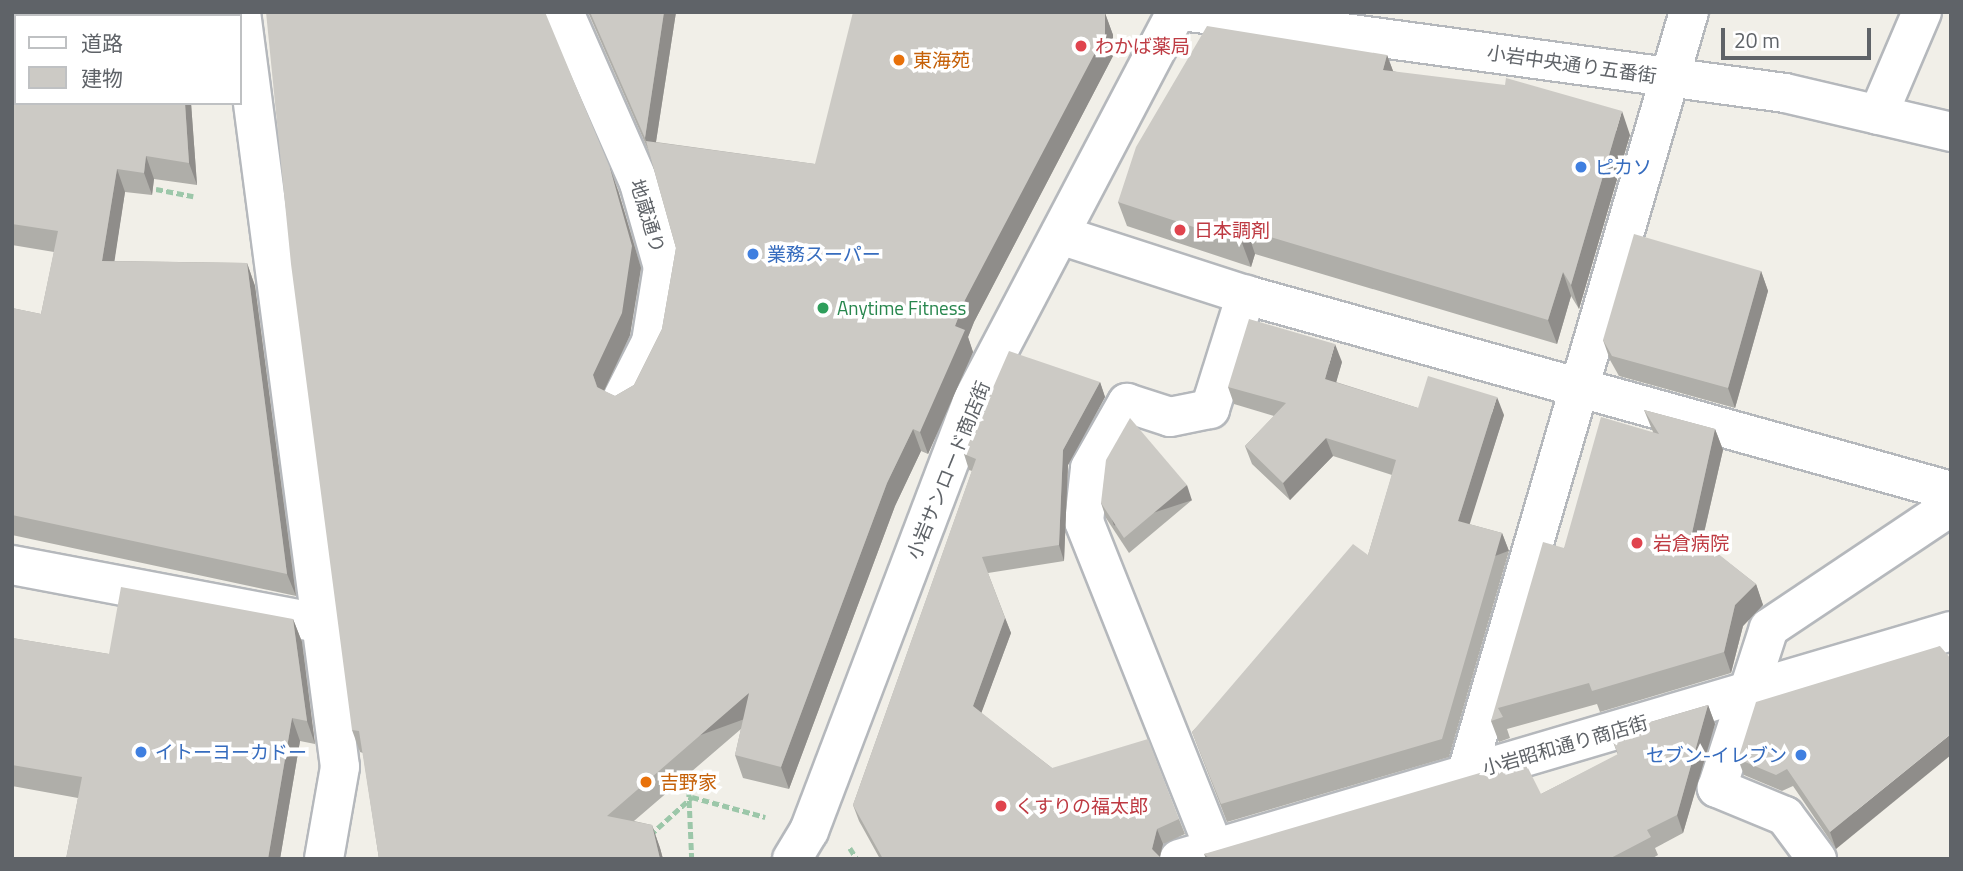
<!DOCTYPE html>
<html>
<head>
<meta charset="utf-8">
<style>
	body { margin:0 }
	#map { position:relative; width:1963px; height:871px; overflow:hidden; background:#f1efe8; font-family:"Titillium Web","Noto Sans JP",sans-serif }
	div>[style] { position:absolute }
	.path>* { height:4.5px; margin-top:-2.25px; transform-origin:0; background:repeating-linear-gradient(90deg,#9cc7a9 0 7px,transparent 0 10.5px) }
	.roads { filter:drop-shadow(2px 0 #b5b8bc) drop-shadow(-2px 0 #b5b8bc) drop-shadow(0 2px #b5b8bc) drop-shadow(0 -2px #b5b8bc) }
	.minor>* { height:38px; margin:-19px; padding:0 19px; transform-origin:19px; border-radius:19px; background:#fff }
	.wall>* { inset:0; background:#afaea9 }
	.shaded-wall>* { inset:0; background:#8f8d8a; transform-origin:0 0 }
	.building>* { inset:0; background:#cccac5 }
	.dots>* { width:19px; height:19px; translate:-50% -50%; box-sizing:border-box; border:4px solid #fff; border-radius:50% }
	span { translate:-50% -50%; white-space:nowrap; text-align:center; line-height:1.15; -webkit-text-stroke:7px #fff; paint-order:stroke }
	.health-label { font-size:19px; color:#be3a42 }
	.left { translate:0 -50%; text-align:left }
	.food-label { font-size:19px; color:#c56008 }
	.street-label { font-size:19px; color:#5f6368 }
	.shop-label { font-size:19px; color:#366cbe }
	.right { translate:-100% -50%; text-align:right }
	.leisure-label { font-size:19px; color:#27864d }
	.frame { position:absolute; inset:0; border:14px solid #5f6368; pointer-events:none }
	.legend { position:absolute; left:14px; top:14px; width:228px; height:91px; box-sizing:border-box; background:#fff; border:2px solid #bfc1c3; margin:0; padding:9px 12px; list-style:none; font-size:21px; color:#5f6368 }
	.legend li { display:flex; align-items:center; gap:14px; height:35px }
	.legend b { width:35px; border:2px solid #bfc1c3 }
	.scale { position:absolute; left:1721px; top:28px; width:150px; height:32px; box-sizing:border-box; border:4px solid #5f6368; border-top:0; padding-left:9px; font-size:21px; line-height:24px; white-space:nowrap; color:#5f6368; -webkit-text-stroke:5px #fff; paint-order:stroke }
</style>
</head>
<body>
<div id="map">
	<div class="path">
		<div style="left:156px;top:189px;width:38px;rotate:11deg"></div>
		<div style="left:688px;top:769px;width:90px;rotate:87.5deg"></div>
		<div style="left:692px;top:797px;width:76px;rotate:15.3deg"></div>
		<div style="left:650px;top:835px;width:57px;rotate:-42.1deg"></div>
		<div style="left:850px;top:848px;width:13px;rotate:58deg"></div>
	</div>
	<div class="roads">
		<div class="minor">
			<div style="left:241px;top:12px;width:761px;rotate:82.53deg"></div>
			<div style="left:340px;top:767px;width:93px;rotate:99.9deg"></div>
			<div style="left:564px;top:12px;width:187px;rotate:66.3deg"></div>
			<div style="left:639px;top:183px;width:87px;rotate:74.1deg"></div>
			<div style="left:663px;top:267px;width:76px;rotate:99.1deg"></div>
			<div style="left:651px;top:342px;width:62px;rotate:117deg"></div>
			<div style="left:1190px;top:12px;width:600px;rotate:7.75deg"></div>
			<div style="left:1785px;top:93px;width:171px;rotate:13.2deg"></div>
			<div style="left:1878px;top:115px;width:112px;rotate:-66.9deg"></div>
			<div style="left:1060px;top:235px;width:195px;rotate:17.9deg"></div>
			<div style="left:1246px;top:295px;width:732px;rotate:15.54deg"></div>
			<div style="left:12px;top:565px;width:312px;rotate:10.7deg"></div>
			<div style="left:1467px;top:772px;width:792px;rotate:-73.72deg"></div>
			<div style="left:1214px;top:848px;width:352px;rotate:-111.7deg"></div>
			<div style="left:1084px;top:521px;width:53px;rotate:-83.5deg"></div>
			<div style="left:1090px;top:468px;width:75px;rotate:-60.4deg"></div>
			<div style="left:1127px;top:403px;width:45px;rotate:18deg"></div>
			<div style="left:1170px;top:417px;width:41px;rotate:-11.3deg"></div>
			<div style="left:1210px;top:409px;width:120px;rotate:-72.5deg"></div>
			<div style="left:792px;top:859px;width:33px;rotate:-59deg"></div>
			<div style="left:809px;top:831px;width:460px;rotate:-69.2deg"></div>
			<div style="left:972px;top:401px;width:439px;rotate:-62.3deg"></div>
			<div style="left:1179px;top:859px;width:805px;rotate:-16.45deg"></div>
			<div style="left:1817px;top:859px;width:54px;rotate:-126.7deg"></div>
			<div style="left:1785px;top:816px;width:74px;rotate:-157.6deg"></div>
			<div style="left:1717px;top:788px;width:168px;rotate:-72deg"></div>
			<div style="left:1769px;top:628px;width:219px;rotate:-33.8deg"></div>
		</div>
	</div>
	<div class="wall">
		<div style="clip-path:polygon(14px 12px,184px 12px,185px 16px,16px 16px,16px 103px,191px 103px,197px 185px,154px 179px,152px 195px,125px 192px,114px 261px,247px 263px,255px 286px,296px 596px,12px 535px,12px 308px,41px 314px,54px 252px,12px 245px,12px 24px)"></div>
		<div style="clip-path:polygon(588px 12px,676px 12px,656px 142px,815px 164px,1105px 13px,1113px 35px,1113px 56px,974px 322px,968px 337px,973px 352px,928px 454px,921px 451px,895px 506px,789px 789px,743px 778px,735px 755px,741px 729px,634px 821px,652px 825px,660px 848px,663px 859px,379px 859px,363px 753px,360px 752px,352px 730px,618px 190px,641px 268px,630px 335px,604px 391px,615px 396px,634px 385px,662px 329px,676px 248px,649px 152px)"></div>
		<div style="clip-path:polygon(1387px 55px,1393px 71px,1630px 135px,1579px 309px,1571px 296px,1557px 344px,1255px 254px,1251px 267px,1127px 226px,1118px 202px)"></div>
		<div style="clip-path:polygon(1761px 271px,1768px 291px,1735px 408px,1619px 376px,1610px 360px,1603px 340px)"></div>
		<div style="clip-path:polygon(1342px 362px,1336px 382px,1418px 408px,1504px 415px,1469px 524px,1502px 533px,1509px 551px,1449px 757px,1227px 822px,1192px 732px,1368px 555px,1392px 475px,1333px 456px,1290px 500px,1252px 464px,1245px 446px,1274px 416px,1234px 404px,1228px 387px)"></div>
		<div style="clip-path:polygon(1100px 382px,1105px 397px,1068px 465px,1064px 561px,988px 573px,1011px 633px,981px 713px,1052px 768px,1179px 819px,1185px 834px,1163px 844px,1160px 857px,1162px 859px,880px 859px,859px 821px,853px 805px,972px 471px,969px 470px,964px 454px)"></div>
		<div style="clip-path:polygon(1644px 410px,1715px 429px,1723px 450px,1702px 542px,1756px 584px,1763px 605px,1743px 626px,1731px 673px,1600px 712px,1597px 704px,1507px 729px,1510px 738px,1499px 742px,1491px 721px,1564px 548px,1653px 432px)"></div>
		<div style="clip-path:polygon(1192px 500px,1129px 553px,1106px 518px,1101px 503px)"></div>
		<div style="clip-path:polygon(293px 619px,302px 642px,315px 744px,300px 741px,280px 859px,66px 859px,78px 798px,12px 786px,12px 638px,109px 654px)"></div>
		<div style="clip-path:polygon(1940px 646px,1836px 849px,1793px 786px,1782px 791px,1744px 775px,1738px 759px)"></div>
		<div style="clip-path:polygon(1708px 705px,1715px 724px,1683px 833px,1655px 848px,1658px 855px,1651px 859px,1206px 859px,1204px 854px,1541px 794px,1618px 755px,1610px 734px)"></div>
	</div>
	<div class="shaded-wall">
		<div style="clip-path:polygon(178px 12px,184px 12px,185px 16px,178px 16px)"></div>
		<div style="clip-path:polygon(664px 12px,676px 12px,653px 161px,645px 138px)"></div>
		<div style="clip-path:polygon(1105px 13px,1113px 35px,1113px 56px,974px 322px,968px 337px,973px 352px,928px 454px,920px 432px,955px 326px,965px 300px)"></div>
		<div style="clip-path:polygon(1387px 55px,1396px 79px,1383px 70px)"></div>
		<div style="clip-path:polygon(185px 103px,191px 103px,197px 185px,189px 163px)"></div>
		<div style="clip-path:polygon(1622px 111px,1630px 135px,1579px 309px,1571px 285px)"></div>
		<div style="clip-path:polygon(146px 156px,154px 179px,152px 195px,144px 173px)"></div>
		<div style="clip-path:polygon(610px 168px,618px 190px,641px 268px,630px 335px,601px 397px,593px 375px)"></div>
		<div style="clip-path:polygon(117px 169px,125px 192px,111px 284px,102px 261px)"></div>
		<div style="clip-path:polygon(1247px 230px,1255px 254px,1251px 267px,1242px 243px)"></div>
		<div style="clip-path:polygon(247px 263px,255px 286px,296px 596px,287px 574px)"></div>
		<div style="clip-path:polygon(1761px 271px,1768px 291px,1735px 408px,1728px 388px)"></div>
		<div style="clip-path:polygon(1563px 272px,1571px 296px,1557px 344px,1548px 320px)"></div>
		<div style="clip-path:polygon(1335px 344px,1342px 362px,1332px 397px,1325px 379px)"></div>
		<div style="clip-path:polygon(1100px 382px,1105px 397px,1068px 465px,1064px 561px,1059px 545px,1063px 450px)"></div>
		<div style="clip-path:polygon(1497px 397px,1504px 415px,1465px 539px,1458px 521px)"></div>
		<div style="clip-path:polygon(913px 429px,921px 451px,895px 506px,789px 789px,781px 767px,887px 483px)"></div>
		<div style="clip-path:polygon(1715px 429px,1723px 450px,1699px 554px,1692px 533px)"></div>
		<div style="clip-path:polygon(1326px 438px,1333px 456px,1290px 500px,1283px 483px)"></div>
		<div style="left:1187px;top:485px;width:16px;height:82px;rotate:72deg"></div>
		<div style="left:1502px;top:533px;width:19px;height:215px;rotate:69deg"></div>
		<div style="clip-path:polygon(1756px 584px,1763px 605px,1743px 626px,1731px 673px,1724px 652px,1735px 605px)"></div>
		<div style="clip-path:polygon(1005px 618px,1011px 633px,978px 722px,973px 706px)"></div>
		<div style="clip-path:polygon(293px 619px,302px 642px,315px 744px,307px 721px)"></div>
		<div style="left:749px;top:693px;width:23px;height:188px;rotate:70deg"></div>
		<div style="clip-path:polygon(1708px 705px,1715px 724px,1683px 833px,1677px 815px)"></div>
		<div style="clip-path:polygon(292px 718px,300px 741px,280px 859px,268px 859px)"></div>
		<div style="clip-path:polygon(1951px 734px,1951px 755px,1836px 849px,1830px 832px)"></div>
		<div style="clip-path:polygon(652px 825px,660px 848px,663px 859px,660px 859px)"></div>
		<div style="clip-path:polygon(1157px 829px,1163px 844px,1159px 859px,1152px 849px)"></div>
	</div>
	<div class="building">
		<div style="clip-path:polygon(14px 12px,178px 12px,178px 16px,16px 16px,16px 103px,185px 103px,189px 163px,146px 156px,144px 173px,117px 169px,102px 261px,247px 263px,287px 574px,12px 515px,12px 308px,41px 314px,58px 231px,12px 224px,12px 24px)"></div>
		<div style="clip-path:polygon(266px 12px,545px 12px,610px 168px,632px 246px,622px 313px,593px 375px,597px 387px,615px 396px,634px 385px,662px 329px,676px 248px,646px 141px,815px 164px,853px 12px,1105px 13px,1105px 34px,965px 300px,955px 326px,965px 330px,920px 432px,913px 429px,887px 483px,781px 767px,735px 755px,749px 693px,607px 816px,652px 825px,660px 859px,379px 859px,359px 731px,352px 730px,291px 264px)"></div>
		<div style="clip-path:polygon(590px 12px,664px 12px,645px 138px)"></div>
		<div style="clip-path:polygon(1207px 26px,1387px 55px,1383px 70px,1505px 85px,1506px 78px,1622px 111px,1571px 285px,1563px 272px,1548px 320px,1247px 230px,1242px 243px,1118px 202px,1136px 147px)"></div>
		<div style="clip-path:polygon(1634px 234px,1761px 271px,1728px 388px,1612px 356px,1603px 340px)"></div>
		<div style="clip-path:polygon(1249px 319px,1335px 344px,1325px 379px,1418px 408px,1428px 376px,1497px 397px,1458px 521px,1502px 533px,1442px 739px,1221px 804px,1192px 732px,1353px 544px,1368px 555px,1396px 460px,1326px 438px,1283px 483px,1245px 446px,1286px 403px,1228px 387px)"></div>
		<div style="clip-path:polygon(1009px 351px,1100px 382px,1063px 450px,1059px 545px,982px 557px,1005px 618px,973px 706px,1052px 768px,1148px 739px,1179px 819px,1157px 829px,1152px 849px,1162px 859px,883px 859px,853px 805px,976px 459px,964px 454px)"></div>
		<div style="clip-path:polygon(1644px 410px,1715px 429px,1692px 533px,1756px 584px,1735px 605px,1724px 652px,1592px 691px,1589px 683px,1498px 708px,1503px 717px,1491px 721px,1543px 542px,1564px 548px,1601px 417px,1659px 434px)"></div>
		<div style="clip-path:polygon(1130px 418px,1187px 485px,1124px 538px,1101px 503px,1106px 460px)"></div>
		<div style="clip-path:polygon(121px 587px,293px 619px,307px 721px,292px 718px,268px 859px,66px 859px,82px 777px,12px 765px,12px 638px,109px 654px)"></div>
		<div style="clip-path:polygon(1940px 646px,1951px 659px,1951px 734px,1830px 832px,1787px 769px,1776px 775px,1738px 759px,1756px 702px)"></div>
		<div style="clip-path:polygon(1708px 705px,1677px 815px,1647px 830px,1651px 837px,1609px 859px,1210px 859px,1204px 854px,1524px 760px,1541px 794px,1618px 754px,1610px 734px)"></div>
	</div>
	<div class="dots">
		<div style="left:1081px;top:46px;background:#e0444e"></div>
		<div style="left:899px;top:60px;background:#e8710a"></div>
		<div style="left:1581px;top:167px;background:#3f7fe0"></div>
		<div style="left:1180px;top:230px;background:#e0444e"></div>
		<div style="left:753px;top:254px;background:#3f7fe0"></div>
		<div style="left:823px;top:308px;background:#2e9e5b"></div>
		<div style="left:1637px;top:543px;background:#e0444e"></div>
		<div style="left:141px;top:752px;background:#3f7fe0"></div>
		<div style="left:1801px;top:755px;background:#3f7fe0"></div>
		<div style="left:646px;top:782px;background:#e8710a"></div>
		<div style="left:1001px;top:806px;background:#e0444e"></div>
	</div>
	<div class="health-label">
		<span class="left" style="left:1095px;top:46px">わかば薬局</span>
		<span class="left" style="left:1194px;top:230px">日本調剤</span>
		<span class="left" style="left:1653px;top:543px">岩倉病院</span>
		<span class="left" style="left:1015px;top:806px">くすりの福太郎</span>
	</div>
	<div class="food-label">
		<span class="left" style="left:913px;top:60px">東海苑</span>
		<span class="left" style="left:660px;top:782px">吉野家</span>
	</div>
	<div class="street-label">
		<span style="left:1572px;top:64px;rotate:8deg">小岩中央通り五番街</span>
		<span style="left:648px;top:216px;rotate:73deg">地蔵通り</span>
		<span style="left:948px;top:470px;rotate:-68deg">小岩サンロード商店街</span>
		<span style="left:1565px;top:745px;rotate:-16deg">小岩昭和通り商店街</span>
	</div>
	<div class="shop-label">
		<span class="left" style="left:1595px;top:167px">ピカソ</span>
		<span class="left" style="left:767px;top:254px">業務スーパー</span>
		<span class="left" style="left:155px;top:752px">イトーヨーカドー</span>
		<span class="right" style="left:1787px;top:755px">セブン-イレブン</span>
	</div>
	<div class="leisure-label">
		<span class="left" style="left:837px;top:308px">Anytime Fitness</span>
	</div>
	<div class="frame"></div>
	<ul class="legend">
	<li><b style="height:9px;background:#fff"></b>道路</li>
	<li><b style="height:19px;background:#cccac5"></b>建物</li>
	</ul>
	<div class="scale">20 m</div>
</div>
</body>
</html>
